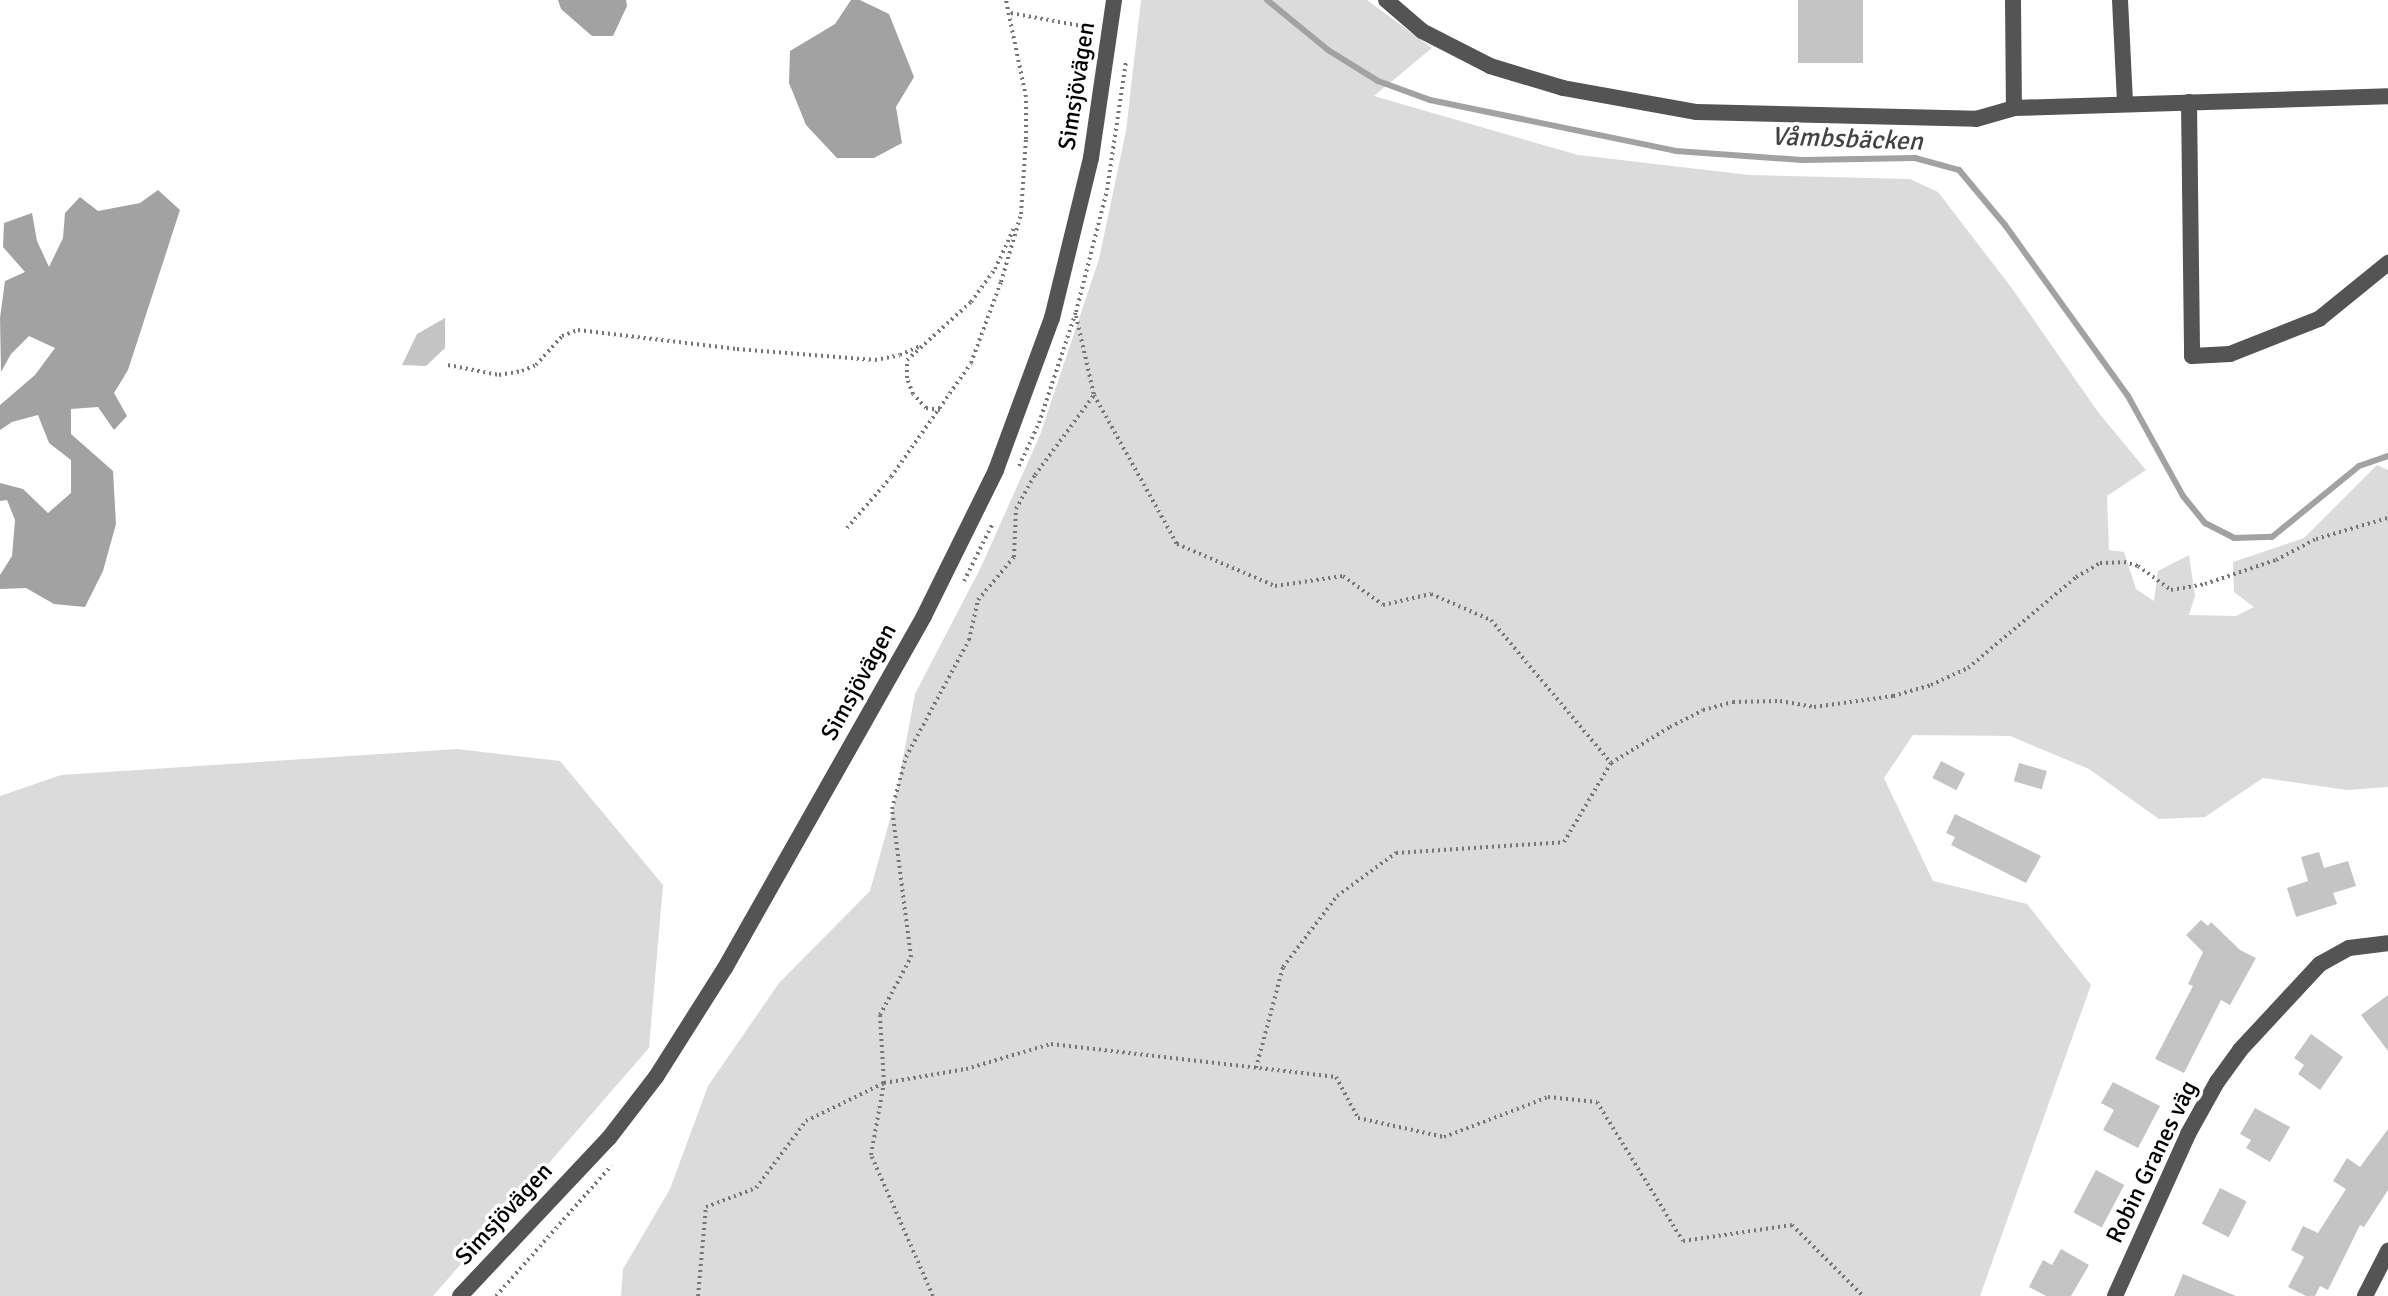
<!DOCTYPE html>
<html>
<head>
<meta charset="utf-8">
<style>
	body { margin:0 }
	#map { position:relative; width:2388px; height:1296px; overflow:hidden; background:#fff; font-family:Signika,sans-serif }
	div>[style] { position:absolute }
	.green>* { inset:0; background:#dbdbdb }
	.water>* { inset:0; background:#a2a2a2 }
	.stream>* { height:6px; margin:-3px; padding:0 3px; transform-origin:3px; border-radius:3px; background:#a2a2a2 }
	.building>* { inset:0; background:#c4c4c4; transform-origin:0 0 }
	.path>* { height:4px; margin-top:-2px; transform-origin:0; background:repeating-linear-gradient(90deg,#767676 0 2px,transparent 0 6px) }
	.street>* { height:16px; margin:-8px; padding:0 8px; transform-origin:8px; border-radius:8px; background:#545454 }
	span { translate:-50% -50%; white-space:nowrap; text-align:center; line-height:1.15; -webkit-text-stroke:7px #fff; paint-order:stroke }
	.street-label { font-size:24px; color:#000 }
	.water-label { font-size:26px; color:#434343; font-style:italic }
</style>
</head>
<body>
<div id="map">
	<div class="green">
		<div style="clip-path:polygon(1141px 0,1367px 0,1432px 48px,1374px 96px,1578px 155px,1749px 175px,1910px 179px,1938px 192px,2011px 287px,2098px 412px,2146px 470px,2107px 496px,2109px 550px,2124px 552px,2136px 589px,2154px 601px,2158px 571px,2189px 555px,2195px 596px,2189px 615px,2236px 616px,2254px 607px,2234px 592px,2233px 562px,2304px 538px,2377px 465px,2388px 470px,2388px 787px,2347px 790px,2263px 778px,2205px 817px,2159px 819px,2089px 769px,2010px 736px,1913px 735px,1884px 778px,1933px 881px,2027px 904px,2091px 985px,1980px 1296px,621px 1296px,623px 1269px,670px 1189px,708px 1086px,779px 983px,870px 891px,895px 801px,915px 694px,981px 567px,1040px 435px,1099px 259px,1126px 131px)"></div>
		<div style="clip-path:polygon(457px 749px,560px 761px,663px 885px,649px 1048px,433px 1296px,0 1296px,0 796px,61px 775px)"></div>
	</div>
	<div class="water">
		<div style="clip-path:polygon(558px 0,626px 0,627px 6px,613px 36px,592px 36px,561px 9px)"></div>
		<div style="clip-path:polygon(851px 0,860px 0,889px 14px,914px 77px,896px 107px,902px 143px,874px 158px,837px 158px,806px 125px,789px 83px,790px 51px,835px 24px)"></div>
		<div style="clip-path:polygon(158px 190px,180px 210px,128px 370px,114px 393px,127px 416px,114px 430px,98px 407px,71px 409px,71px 434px,113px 471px,116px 524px,103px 571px,85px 607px,54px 604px,26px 588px,0 589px,0 575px,12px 556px,15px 520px,7px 500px,0 501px,0 483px,23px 489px,48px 513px,71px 493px,71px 460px,49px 443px,38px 415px,12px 422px,0 430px,0 405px,35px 375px,55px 348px,29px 336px,11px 354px,1px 372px,0 318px,5px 281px,25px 272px,3px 247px,4px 223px,32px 213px,37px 241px,49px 267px,63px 238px,65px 213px,80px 197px,98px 211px,140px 203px)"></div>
	</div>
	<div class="stream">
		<div style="left:1267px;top:0;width:79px;rotate:39.3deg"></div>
		<div style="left:1328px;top:50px;width:59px;rotate:31.8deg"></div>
		<div style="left:1378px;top:81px;width:55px;rotate:20.1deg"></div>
		<div style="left:1430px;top:100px;width:251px;rotate:11.7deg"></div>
		<div style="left:1676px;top:151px;width:127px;rotate:4.1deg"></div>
		<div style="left:1803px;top:160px;width:112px;rotate:-1deg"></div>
		<div style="left:1915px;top:158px;width:46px;rotate:15.3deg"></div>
		<div style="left:1959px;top:170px;width:72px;rotate:50.1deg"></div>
		<div style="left:2005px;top:225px;width:211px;rotate:54.3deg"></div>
		<div style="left:2128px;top:396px;width:114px;rotate:61.2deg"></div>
		<div style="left:2183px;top:496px;width:35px;rotate:51deg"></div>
		<div style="left:2205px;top:523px;width:33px;rotate:27deg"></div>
		<div style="left:2234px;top:538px;width:38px;rotate:-2deg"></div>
		<div style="left:2272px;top:537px;width:112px;rotate:-39.2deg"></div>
		<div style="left:2359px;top:466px;width:31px;rotate:-19deg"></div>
	</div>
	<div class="building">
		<div style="left:1798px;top:0;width:65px;height:63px"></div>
		<div style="clip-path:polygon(445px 318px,445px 348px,426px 366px,402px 365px,417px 334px)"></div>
		<div style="left:1941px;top:761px;width:27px;height:19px;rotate:27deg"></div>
		<div style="left:2019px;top:763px;width:29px;height:19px;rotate:16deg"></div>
		<div style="clip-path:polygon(1955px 814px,2041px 856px,2026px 883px,1951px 845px,1955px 837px,1946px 833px)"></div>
		<div style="clip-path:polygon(2319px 852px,2324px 868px,2348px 861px,2356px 886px,2333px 893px,2337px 904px,2296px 917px,2287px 888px,2308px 881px,2301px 857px)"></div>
		<div style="clip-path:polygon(2201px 920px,2208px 926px,2211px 922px,2240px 950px,2256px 958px,2230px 1005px,2221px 1000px,2184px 1073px,2155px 1059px,2193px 986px,2188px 984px,2203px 952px,2186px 935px)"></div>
		<div style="clip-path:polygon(2388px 995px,2388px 1051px,2361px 1015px)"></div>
		<div style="clip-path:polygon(2311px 1034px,2343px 1057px,2320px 1090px,2298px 1074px,2304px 1065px,2294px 1058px)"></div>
		<div style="clip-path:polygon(2113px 1082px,2160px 1106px,2138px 1148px,2103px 1130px,2114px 1110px,2101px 1103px)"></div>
		<div style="clip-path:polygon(2255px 1108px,2290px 1127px,2270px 1162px,2246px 1148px,2251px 1140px,2240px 1134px)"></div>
		<div style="clip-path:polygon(2388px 1129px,2388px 1190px,2364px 1227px,2360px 1225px,2328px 1290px,2320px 1286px,2315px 1296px,2306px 1296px,2288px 1287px,2304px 1257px,2291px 1250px,2303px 1226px,2318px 1233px,2346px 1189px,2333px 1181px,2347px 1158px,2360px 1167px)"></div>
		<div style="left:2096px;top:1170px;width:32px;height:48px;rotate:28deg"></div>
		<div style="left:2220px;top:1188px;width:30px;height:40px;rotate:27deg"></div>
		<div style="clip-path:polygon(2061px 1249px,2089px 1265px,2071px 1296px,2046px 1296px,2029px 1287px,2043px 1260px,2052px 1265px)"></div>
		<div style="clip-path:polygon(2183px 1274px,2236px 1296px,2174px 1296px)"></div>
	</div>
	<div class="path">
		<div style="left:1011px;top:13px;width:83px;rotate:10.4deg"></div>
		<div style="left:1076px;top:316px;width:81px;rotate:77.2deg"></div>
		<div style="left:1094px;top:395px;width:171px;rotate:60.9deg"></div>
		<div style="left:1177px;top:544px;width:107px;rotate:23.2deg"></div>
		<div style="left:1275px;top:586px;width:69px;rotate:-8.4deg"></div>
		<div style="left:1343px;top:576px;width:49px;rotate:35.9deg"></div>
		<div style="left:1383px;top:605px;width:49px;rotate:-12.9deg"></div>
		<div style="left:1431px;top:594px;width:65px;rotate:23.4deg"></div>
		<div style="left:1491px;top:620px;width:187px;rotate:50deg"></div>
		<div style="left:448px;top:365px;width:52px;rotate:11.1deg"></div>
		<div style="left:499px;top:375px;width:23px;rotate:-10deg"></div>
		<div style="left:522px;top:371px;width:15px;rotate:-23deg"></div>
		<div style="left:536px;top:365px;width:39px;rotate:-48deg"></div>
		<div style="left:562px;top:336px;width:17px;rotate:-21deg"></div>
		<div style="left:578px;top:330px;width:160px;rotate:6.8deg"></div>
		<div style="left:737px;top:349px;width:138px;rotate:4.6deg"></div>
		<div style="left:875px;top:360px;width:25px;rotate:-11deg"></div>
		<div style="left:900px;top:355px;width:22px;rotate:-24deg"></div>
		<div style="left:940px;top:410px;width:14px;rotate:-172deg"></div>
		<div style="left:926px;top:408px;width:19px;rotate:-133deg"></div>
		<div style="left:913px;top:394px;width:17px;rotate:-111deg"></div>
		<div style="left:907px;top:378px;width:18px;rotate:-90deg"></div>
		<div style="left:907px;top:360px;width:86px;rotate:-42.2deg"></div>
		<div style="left:971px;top:302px;width:41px;rotate:-54deg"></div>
		<div style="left:995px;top:269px;width:45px;rotate:-65.1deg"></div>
		<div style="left:1019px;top:466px;width:47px;rotate:-65.1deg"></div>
		<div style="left:1039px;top:423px;width:117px;rotate:-71.6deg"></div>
		<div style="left:1076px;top:312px;width:126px;rotate:-75.7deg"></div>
		<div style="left:1107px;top:190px;width:129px;rotate:-81.6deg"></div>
		<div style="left:847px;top:528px;width:67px;rotate:-49.2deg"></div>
		<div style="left:891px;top:477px;width:139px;rotate:-54.9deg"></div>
		<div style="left:971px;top:363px;width:86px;rotate:-69.7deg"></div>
		<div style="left:1001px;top:282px;width:71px;rotate:-73.6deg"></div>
		<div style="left:1021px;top:214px;width:75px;rotate:-86.2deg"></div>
		<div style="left:1026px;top:139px;width:42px;rotate:-90deg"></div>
		<div style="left:1026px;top:97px;width:99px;rotate:-101.7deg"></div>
		<div style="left:964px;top:581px;width:63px;rotate:-63.4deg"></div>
		<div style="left:1256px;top:1068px;width:105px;rotate:-75deg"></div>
		<div style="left:1283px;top:967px;width:89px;rotate:-52.7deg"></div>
		<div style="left:1337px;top:896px;width:73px;rotate:-36.1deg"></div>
		<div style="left:1396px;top:853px;width:168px;rotate:-3.7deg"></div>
		<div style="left:1564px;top:842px;width:92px;rotate:-59.3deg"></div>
		<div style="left:1611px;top:763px;width:69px;rotate:-31.4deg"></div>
		<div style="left:1670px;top:727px;width:37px;rotate:-27deg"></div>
		<div style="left:1703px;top:710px;width:31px;rotate:-15deg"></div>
		<div style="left:1733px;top:702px;width:47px;rotate:-1.2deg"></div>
		<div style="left:1780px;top:701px;width:35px;rotate:10deg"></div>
		<div style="left:1814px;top:707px;width:80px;rotate:-7.9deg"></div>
		<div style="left:1893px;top:696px;width:40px;rotate:-16deg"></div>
		<div style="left:1931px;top:685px;width:41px;rotate:-24.7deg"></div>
		<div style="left:1968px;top:668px;width:141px;rotate:-40.1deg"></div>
		<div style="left:2076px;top:577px;width:28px;rotate:-30deg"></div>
		<div style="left:2100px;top:563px;width:24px;rotate:-2deg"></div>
		<div style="left:2124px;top:562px;width:15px;rotate:16deg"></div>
		<div style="left:2138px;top:566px;width:41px;rotate:36deg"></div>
		<div style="left:2171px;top:590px;width:35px;rotate:-10deg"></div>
		<div style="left:2205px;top:584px;width:75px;rotate:-18.7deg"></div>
		<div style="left:2276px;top:560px;width:45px;rotate:-27.7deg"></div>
		<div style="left:2316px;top:539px;width:75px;rotate:-16.3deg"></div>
		<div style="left:496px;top:1296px;width:174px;rotate:-48.5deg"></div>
		<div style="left:698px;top:1296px;width:89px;rotate:-84.9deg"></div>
		<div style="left:706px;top:1207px;width:53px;rotate:-20.8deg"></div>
		<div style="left:756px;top:1188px;width:84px;rotate:-53.3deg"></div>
		<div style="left:806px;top:1121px;width:87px;rotate:-26deg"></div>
		<div style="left:884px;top:1083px;width:83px;rotate:-9.7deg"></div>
		<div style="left:966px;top:1069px;width:89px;rotate:-16.4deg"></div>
		<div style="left:1051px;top:1044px;width:287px;rotate:6.6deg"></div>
		<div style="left:1336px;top:1077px;width:47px;rotate:61.8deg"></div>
		<div style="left:1358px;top:1118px;width:88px;rotate:12.5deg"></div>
		<div style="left:1444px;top:1137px;width:111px;rotate:-21deg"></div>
		<div style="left:1548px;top:1097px;width:49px;rotate:5.8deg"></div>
		<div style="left:1597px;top:1102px;width:163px;rotate:58.3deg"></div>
		<div style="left:1683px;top:1241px;width:110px;rotate:-8.4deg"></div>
		<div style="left:1792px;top:1225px;width:100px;rotate:45deg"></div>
		<div style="left:933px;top:1296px;width:154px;rotate:-113.7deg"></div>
		<div style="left:871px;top:1155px;width:73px;rotate:-79.8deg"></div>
		<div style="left:884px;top:1083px;width:68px;rotate:-93.4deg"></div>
		<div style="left:880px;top:1015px;width:66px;rotate:-61.9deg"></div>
		<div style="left:911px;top:957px;width:149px;rotate:-97.3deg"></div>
		<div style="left:892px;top:809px;width:54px;rotate:-74.9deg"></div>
		<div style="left:906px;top:757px;width:133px;rotate:-61.7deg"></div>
		<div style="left:969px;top:640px;width:41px;rotate:-77.3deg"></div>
		<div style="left:978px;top:600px;width:56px;rotate:-50.1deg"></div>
		<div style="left:1014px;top:557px;width:48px;rotate:-87.6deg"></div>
		<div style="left:1016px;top:509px;width:39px;rotate:-61deg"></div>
		<div style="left:1035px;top:475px;width:99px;rotate:-53.6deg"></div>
	</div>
	<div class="street">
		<div style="left:1386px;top:0;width:48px;rotate:40.7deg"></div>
		<div style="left:1422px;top:31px;width:76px;rotate:27.2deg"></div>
		<div style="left:1490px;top:66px;width:76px;rotate:16.8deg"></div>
		<div style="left:1563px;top:88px;width:136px;rotate:10.2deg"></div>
		<div style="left:1697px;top:112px;width:279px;rotate:1.4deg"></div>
		<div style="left:1976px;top:119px;width:40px;rotate:-16deg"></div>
		<div style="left:2014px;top:108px;width:374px;rotate:-1.8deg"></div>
		<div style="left:2013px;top:0;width:108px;rotate:89.5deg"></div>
		<div style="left:2120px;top:0;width:104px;rotate:87.2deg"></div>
		<div style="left:2189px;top:102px;width:254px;rotate:89.3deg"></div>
		<div style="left:2192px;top:356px;width:38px;rotate:-3deg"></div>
		<div style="left:2230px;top:354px;width:96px;rotate:-21.5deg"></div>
		<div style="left:2319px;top:319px;width:89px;rotate:-39.1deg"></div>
		<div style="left:460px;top:1296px;width:217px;rotate:-46.7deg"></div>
		<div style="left:609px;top:1138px;width:77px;rotate:-52.4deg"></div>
		<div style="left:656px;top:1077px;width:129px;rotate:-57.7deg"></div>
		<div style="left:725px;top:968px;width:404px;rotate:-60.5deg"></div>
		<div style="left:924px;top:616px;width:163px;rotate:-63.7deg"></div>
		<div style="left:996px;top:470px;width:162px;rotate:-69.8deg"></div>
		<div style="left:1052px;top:318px;width:165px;rotate:-76.3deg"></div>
		<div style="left:1091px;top:158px;width:160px;rotate:-81.7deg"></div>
		<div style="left:2115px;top:1296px;width:178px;rotate:-65.7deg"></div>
		<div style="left:2188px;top:1134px;width:60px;rotate:-60.9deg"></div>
		<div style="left:2217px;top:1082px;width:39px;rotate:-54deg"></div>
		<div style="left:2240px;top:1050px;width:117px;rotate:-47.1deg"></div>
		<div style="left:2320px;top:964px;width:33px;rotate:-29deg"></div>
		<div style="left:2349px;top:948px;width:39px;rotate:-7deg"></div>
		<div style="left:2365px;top:1296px;width:51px;rotate:-62.9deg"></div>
	</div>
	<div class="street-label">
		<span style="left:1077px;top:86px;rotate:-81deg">Simsjövägen</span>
		<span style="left:859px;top:682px;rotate:-61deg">Simsjövägen</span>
		<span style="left:2152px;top:1162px;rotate:-64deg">Robin Granes väg</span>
		<span style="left:504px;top:1214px;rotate:-47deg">Simsjövägen</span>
	</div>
	<div class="water-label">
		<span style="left:1847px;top:140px;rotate:2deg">Våmbsbäcken</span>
	</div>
</div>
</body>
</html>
